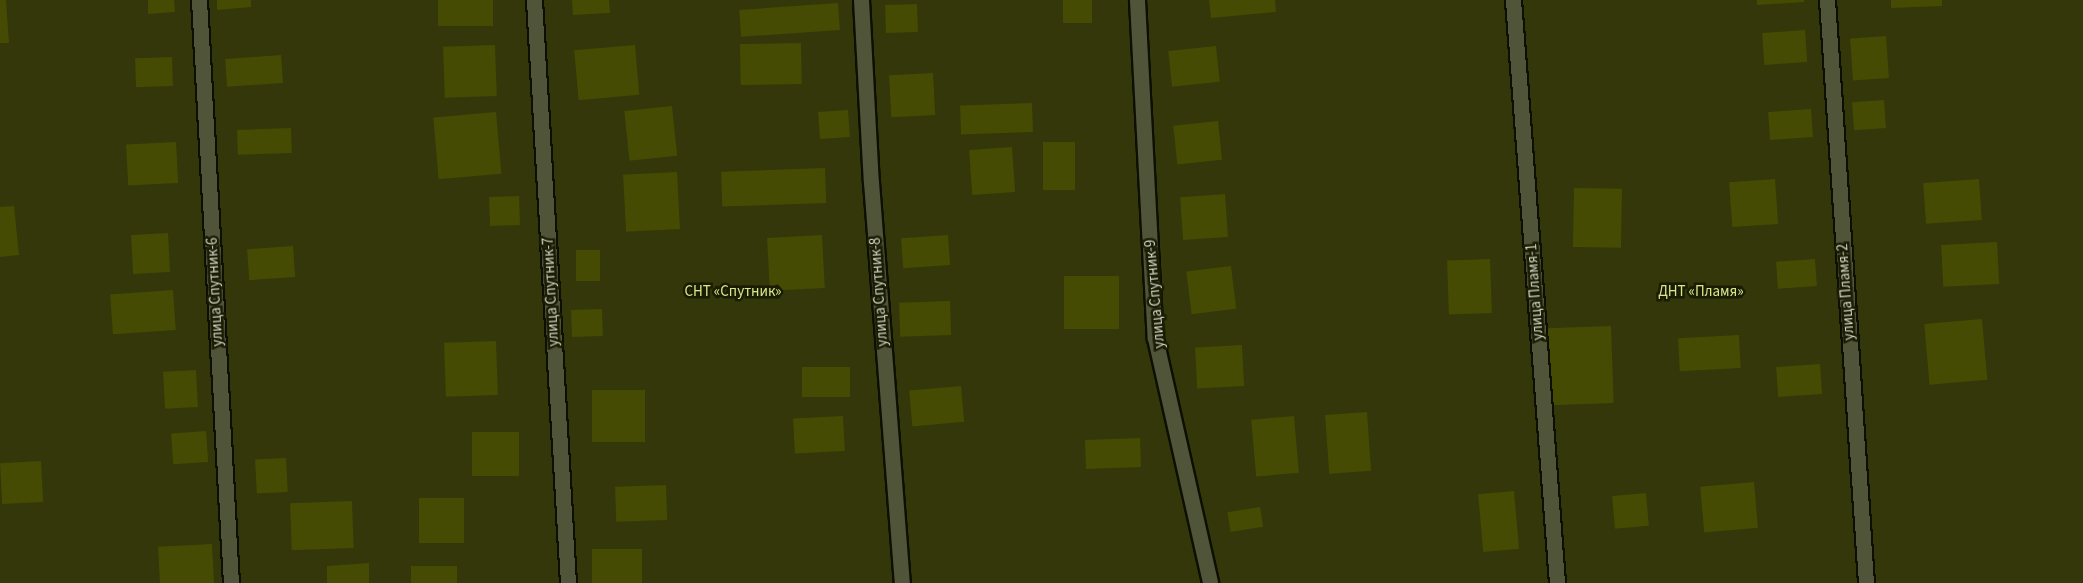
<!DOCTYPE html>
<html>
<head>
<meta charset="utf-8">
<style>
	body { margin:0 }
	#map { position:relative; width:2083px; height:583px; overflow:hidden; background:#23260c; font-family:"Source Sans 3",sans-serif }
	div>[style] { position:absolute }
	.green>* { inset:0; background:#33370a; transform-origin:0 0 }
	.building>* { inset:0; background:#454b02; transform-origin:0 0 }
	.roads { filter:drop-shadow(2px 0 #0d0f00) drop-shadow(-2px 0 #0d0f00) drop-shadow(0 2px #0d0f00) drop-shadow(0 -2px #0d0f00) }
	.minor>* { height:15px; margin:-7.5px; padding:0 7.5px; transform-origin:7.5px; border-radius:7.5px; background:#505438 }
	span { translate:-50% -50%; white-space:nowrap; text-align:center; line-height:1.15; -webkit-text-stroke:5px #1a1c03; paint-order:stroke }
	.street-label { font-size:15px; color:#d4d7c7 }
	.park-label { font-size:15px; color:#dbe78a }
</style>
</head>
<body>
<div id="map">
	<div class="green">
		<div style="left:0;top:0;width:2083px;height:583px"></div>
	</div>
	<div class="building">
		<div style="clip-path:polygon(0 0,6px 0,9px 43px,0 43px)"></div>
		<div style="clip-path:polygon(148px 0,174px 0,175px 12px,148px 14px)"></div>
		<div style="clip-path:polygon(217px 0,251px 0,251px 7px,217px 10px)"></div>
		<div style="left:438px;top:0;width:55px;height:26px"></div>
		<div style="clip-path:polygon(572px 0,609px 0,610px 13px,573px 15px)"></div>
		<div style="left:1063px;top:0;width:29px;height:23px"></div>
		<div style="clip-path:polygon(1209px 0,1275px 0,1276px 12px,1211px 18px)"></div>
		<div style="clip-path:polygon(1757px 0,1804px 0,1804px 2px,1757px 5px)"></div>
		<div style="clip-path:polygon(1891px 0,1942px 0,1942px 6px,1891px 8px)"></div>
		<div style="left:838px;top:3px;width:27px;height:99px;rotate:86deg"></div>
		<div style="left:917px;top:4px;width:28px;height:32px;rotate:88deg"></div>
		<div style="left:1805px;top:30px;width:32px;height:43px;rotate:86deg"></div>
		<div style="left:1886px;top:36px;width:42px;height:36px;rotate:86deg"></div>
		<div style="left:801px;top:43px;width:41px;height:61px;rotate:89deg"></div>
		<div style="left:495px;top:45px;width:51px;height:52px;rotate:88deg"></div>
		<div style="left:635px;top:45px;width:50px;height:61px;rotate:85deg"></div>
		<div style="left:1216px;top:46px;width:36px;height:48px;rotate:84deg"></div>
		<div style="left:281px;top:55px;width:28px;height:56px;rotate:86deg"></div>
		<div style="left:172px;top:57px;width:29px;height:37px;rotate:88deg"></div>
		<div style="left:933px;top:73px;width:42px;height:44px;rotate:87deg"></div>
		<div style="left:1884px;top:100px;width:28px;height:32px;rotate:86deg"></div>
		<div style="left:1032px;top:103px;width:29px;height:72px;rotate:88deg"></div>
		<div style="left:672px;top:106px;width:50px;height:48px;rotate:84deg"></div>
		<div style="left:1811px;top:109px;width:28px;height:43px;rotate:86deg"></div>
		<div style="left:848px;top:110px;width:27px;height:30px;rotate:86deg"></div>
		<div style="left:496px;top:112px;width:62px;height:63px;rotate:85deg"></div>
		<div style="left:1218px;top:121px;width:39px;height:45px;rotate:84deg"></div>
		<div style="left:291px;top:128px;width:25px;height:54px;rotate:88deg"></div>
		<div style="left:176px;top:142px;width:41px;height:50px;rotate:87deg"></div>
		<div style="left:1043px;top:142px;width:32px;height:48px"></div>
		<div style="left:1012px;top:147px;width:45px;height:43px;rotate:86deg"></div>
		<div style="left:825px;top:168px;width:35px;height:104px;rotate:88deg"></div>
		<div style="left:677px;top:172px;width:57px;height:54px;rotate:87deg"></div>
		<div style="left:1775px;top:179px;width:45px;height:46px;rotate:86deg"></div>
		<div style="left:1979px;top:179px;width:41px;height:56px;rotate:86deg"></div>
		<div style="left:1574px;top:188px;width:48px;height:59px;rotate:1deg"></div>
		<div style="left:1225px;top:194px;width:43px;height:45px;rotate:86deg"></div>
		<div style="left:519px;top:196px;width:29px;height:30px;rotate:88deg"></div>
		<div style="clip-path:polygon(14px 206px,19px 255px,0 257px,0 207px)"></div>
		<div style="left:168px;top:233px;width:39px;height:37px;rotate:87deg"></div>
		<div style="left:822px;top:235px;width:53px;height:55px;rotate:87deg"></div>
		<div style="left:948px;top:235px;width:30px;height:47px;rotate:86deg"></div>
		<div style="left:1997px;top:242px;width:42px;height:56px;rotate:87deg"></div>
		<div style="left:293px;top:246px;width:31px;height:46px;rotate:86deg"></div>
		<div style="left:576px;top:250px;width:24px;height:31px"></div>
		<div style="left:1490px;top:259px;width:54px;height:43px;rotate:88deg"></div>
		<div style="left:1815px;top:259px;width:27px;height:39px;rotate:86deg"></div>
		<div style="left:1231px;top:266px;width:43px;height:45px;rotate:83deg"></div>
		<div style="left:1119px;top:276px;width:53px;height:55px;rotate:90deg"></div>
		<div style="left:173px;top:290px;width:40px;height:63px;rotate:86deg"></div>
		<div style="left:950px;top:301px;width:34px;height:51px;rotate:88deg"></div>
		<div style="left:602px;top:309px;width:27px;height:31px;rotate:88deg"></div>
		<div style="left:1982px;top:319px;width:61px;height:58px;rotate:85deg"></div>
		<div style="left:1611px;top:326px;width:77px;height:64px;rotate:88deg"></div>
		<div style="left:1739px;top:335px;width:33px;height:61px;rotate:87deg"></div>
		<div style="left:496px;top:341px;width:54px;height:52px;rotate:88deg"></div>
		<div style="left:1242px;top:345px;width:41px;height:47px;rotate:87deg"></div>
		<div style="left:1820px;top:364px;width:30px;height:44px;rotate:86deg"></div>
		<div style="left:802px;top:367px;width:48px;height:30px"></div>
		<div style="left:196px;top:370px;width:37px;height:33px;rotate:87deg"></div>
		<div style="left:961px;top:386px;width:36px;height:52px;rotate:85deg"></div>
		<div style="left:592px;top:390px;width:53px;height:52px"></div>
		<div style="left:1367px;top:412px;width:59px;height:42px;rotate:86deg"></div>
		<div style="left:843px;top:416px;width:35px;height:50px;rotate:87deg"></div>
		<div style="left:1294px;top:416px;width:57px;height:43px;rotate:85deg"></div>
		<div style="left:206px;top:431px;width:31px;height:35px;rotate:86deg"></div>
		<div style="left:472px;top:432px;width:47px;height:44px"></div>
		<div style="left:1140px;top:438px;width:29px;height:55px;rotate:88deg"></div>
		<div style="left:286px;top:458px;width:34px;height:31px;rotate:87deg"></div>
		<div style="left:41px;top:461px;width:41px;height:41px;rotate:87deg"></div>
		<div style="left:1754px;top:482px;width:46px;height:54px;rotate:85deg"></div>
		<div style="left:666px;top:485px;width:35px;height:51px;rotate:88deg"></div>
		<div style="left:1514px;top:491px;width:58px;height:36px;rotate:85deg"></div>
		<div style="left:1646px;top:493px;width:33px;height:34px;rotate:85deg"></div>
		<div style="left:464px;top:498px;width:45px;height:45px;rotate:90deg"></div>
		<div style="left:352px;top:501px;width:47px;height:62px;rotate:88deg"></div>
		<div style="left:1260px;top:507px;width:20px;height:33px;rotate:81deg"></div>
		<div style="left:212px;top:544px;width:39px;height:54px;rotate:87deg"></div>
		<div style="left:642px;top:549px;width:34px;height:50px;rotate:90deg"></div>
		<div style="clip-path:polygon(369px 563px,369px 583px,327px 583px,327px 566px)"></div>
		<div style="left:411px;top:566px;width:46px;height:17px"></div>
	</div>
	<div class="roads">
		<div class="minor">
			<div style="left:199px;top:0;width:584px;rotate:86.86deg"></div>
			<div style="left:534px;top:0;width:584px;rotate:86.66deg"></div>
			<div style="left:861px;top:0;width:182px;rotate:86.9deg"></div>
			<div style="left:871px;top:182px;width:402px;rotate:85.6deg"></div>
			<div style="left:1137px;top:0;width:338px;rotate:87deg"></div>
			<div style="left:1155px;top:338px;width:251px;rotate:77.3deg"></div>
			<div style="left:1513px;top:0;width:585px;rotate:85.68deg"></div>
			<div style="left:1827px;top:0;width:584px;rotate:86.17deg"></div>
		</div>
	</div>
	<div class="street-label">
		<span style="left:215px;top:292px;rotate:-93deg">улица Спутник-6</span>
		<span style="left:551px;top:292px;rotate:-93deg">улица Спутник-7</span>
		<span style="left:879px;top:292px;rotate:-94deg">улица Спутник-8</span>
		<span style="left:1535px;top:292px;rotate:-94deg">улица Пламя-1</span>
		<span style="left:1846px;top:292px;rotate:-94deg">улица Пламя-2</span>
		<span style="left:1155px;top:294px;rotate:-95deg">улица Спутник-9</span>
	</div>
	<div class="park-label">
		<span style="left:733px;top:292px">СНТ «Спутник»</span>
		<span style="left:1701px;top:292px">ДНТ «Пламя»</span>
	</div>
</div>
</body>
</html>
